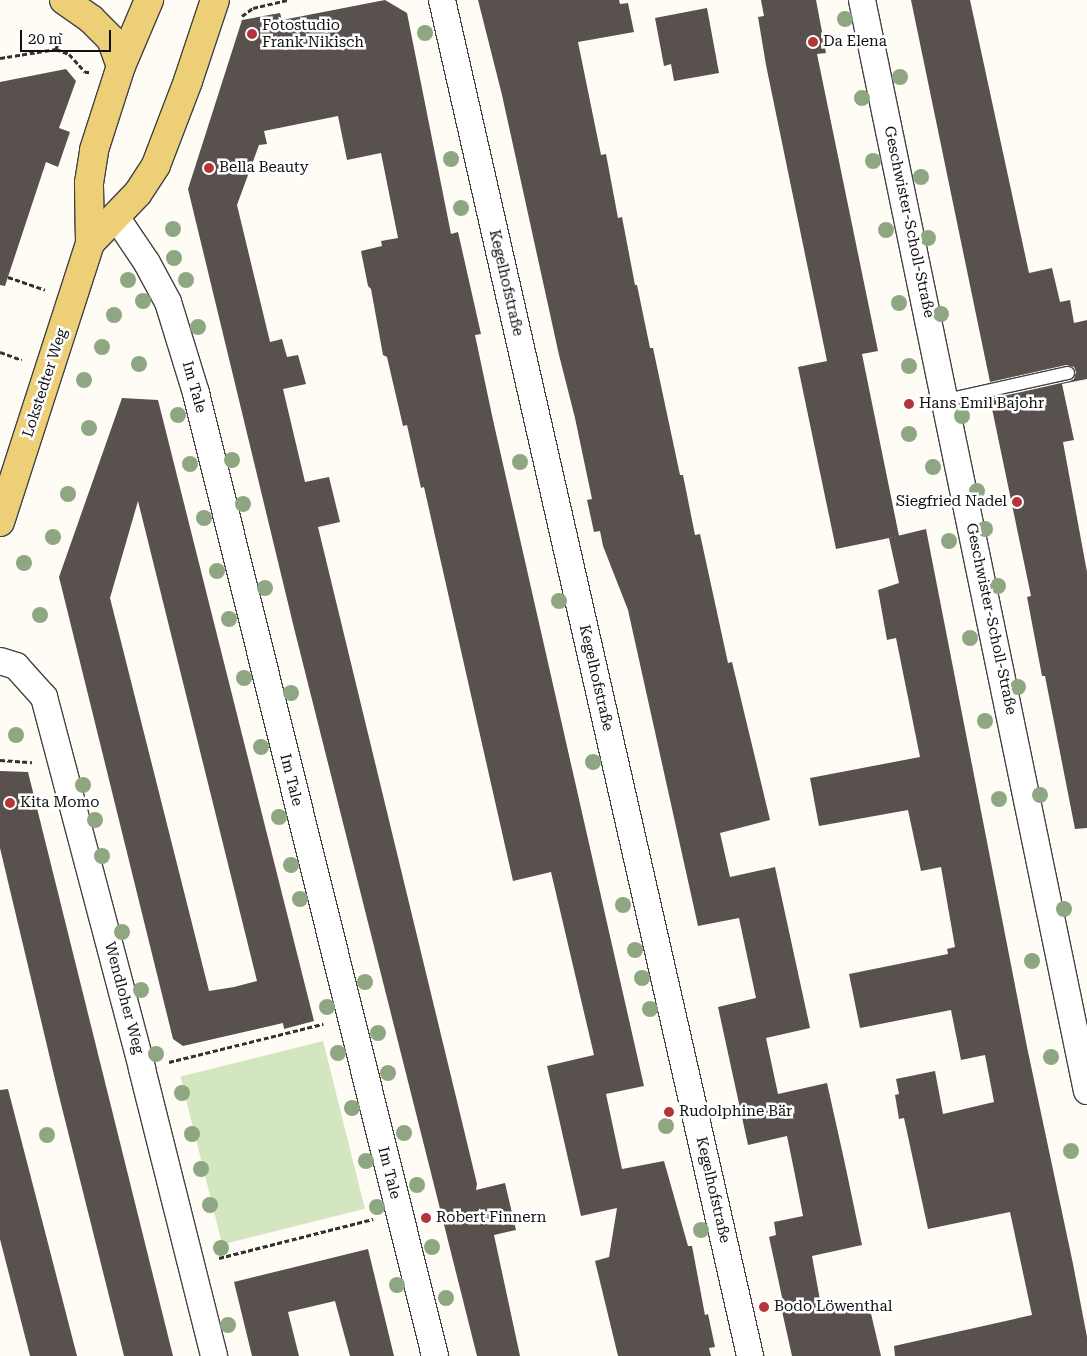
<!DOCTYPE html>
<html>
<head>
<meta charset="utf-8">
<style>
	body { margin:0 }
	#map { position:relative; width:1087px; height:1356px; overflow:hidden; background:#fefcf4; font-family:"Roboto Serif",serif }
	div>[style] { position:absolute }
	.green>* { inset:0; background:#d4e6c0; transform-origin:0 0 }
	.building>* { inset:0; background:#58514d }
	.path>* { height:3px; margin-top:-1.5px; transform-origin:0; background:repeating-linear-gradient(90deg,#323232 0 5px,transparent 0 7.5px) }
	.roads { filter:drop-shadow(1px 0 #434343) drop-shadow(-1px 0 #434343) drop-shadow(0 1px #434343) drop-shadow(0 -1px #434343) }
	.lane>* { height:12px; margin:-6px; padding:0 6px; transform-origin:6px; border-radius:6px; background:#fff }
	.street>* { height:26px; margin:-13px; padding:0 13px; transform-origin:13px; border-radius:13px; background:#fff }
	.primary>* { height:28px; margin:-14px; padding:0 14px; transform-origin:14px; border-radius:14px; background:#eccf76 }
	.trees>* { width:16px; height:16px; margin:-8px; border-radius:50%; background:#8ea782 }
	.dots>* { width:14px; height:14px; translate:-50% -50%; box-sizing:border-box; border:2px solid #fff; border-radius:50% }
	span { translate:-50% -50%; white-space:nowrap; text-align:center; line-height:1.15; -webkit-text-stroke:5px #fff; paint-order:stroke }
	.poi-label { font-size:15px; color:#101010 }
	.left { translate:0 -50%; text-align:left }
	.right { translate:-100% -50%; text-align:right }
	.street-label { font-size:15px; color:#101010 }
	.scale { position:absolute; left:20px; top:30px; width:91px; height:22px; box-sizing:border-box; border:2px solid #101010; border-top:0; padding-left:6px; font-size:15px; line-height:18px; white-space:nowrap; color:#101010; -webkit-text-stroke:4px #fff; paint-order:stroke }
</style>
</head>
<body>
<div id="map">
	<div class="green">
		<div style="left:323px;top:1041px;width:173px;height:147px;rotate:76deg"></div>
	</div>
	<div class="building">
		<div style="clip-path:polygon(385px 0,407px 13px,451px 234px,458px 232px,481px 334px,475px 335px,493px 420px,644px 1086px,606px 1094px,622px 1169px,664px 1161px,688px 1246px,692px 1246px,705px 1315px,708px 1314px,715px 1347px,709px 1348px,711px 1356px,618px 1356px,595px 1261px,609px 1257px,617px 1208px,581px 1216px,547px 1066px,594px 1055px,551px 872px,513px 881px,424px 487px,421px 488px,407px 425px,403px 426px,387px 357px,383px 355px,371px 289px,368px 286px,361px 251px,382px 246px,381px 241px,398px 238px,381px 153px,347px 160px,338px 116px,264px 131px,267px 144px,259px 145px,237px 205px,270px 342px,282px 339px,287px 357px,298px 355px,306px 384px,283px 389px,305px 482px,329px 477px,340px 522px,318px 527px,457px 1101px,477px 1184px,476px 1190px,505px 1183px,516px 1230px,494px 1235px,520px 1356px,477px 1356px,294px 628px,188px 189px,242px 20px,280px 13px,282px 20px)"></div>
		<div style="clip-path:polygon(478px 0,619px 0,620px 4px,628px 3px,634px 32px,578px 42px,601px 155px,606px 154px,618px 218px,622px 217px,635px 285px,637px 285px,650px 348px,653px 348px,680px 475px,683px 475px,695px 535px,700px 534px,728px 663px,732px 662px,770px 820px,720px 833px,730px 877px,775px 867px,810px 1028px,766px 1038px,778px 1094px,827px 1083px,845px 1164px,862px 1245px,812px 1256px,822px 1311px,868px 1301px,881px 1356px,792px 1356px,782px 1311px,785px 1311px,769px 1237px,776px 1235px,774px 1222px,803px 1216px,795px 1175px,787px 1136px,748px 1145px,718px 1007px,756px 998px,739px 918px,698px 926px,628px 610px,603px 546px,600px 531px,594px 532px,587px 500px,592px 499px,575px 418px,559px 355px,502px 95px)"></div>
		<div style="clip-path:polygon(761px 0,816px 0,826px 53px,817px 54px,878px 351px,862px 354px,899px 536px,836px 549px,798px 367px,827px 361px,766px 65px,758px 17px,764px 16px)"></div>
		<div style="clip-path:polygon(911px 0,970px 0,1029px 273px,1052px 268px,1060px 302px,1070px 300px,1074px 323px,1087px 320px,1087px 379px,1062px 384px,1074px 440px,1063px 442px,1087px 572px,1087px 828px,1075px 829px,1045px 676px,1042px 676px,1027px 597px,1031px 596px,990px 399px,1070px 381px,1074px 379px,1076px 372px,1074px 367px,1066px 365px,990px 382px)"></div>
		<div style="clip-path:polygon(707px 8px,719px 73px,674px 81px,671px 64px,664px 66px,655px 18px)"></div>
		<div style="clip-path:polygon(66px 69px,76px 81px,59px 128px,70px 132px,58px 167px,46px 162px,5px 286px,0 285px,0 82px)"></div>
		<div style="clip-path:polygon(evenodd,122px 398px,158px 400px,314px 1021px,284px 1029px,283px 1023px,183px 1046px,173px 1039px,59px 577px,122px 398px,138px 501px,257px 981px,234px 987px,209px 991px,110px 598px,138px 501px)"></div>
		<div style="clip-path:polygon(926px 529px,1027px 1047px,1073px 1264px,1087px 1337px,1087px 1356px,895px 1356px,894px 1346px,1032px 1315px,1010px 1212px,928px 1229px,904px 1118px,899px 1119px,895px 1095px,899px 1094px,896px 1079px,935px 1071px,943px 1114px,994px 1102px,985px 1055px,961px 1060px,951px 1010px,860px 1028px,849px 974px,948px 954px,947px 949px,955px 947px,941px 867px,921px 871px,908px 810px,819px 826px,810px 778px,920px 757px,896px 638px,887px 640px,878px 590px,899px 583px,889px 538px)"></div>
		<div style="clip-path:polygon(0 771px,28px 772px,173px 1356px,124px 1356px,58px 1092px,0 848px)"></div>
		<div style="clip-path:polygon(8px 1089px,43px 1224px,77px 1356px,30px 1356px,0 1239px,0 1090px)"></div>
		<div style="clip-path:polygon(368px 1249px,394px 1356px,350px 1356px,335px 1301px,288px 1312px,299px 1356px,252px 1356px,234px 1282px)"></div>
	</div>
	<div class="path">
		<div style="left:242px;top:16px;width:14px;rotate:-36deg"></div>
		<div style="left:253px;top:8px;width:36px;rotate:-13deg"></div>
		<div style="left:56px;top:49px;width:17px;rotate:-73deg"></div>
		<div style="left:0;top:58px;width:57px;rotate:-9.1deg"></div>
		<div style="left:56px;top:49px;width:14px;rotate:21deg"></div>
		<div style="left:69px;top:54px;width:24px;rotate:48deg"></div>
		<div style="left:85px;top:72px;width:4px"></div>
		<div style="left:8px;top:277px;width:39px;rotate:19deg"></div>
		<div style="left:0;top:352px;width:23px;rotate:20deg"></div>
		<div style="left:0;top:760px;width:32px;rotate:4deg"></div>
		<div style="left:169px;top:1062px;width:159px;rotate:-13.9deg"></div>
		<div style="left:219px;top:1258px;width:159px;rotate:-14.2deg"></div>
	</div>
	<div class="roads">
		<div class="lane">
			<div style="left:946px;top:400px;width:125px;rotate:-12.5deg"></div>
		</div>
		<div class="street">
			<div style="left:442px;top:0;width:1391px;rotate:77.2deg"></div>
			<div style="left:862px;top:0;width:1114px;rotate:78.35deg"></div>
			<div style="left:116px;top:217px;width:55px;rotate:56deg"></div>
			<div style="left:147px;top:263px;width:44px;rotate:61.7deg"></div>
			<div style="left:168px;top:302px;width:95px;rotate:72.9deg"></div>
			<div style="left:196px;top:393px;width:992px;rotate:76.06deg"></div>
			<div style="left:0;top:661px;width:17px;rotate:17deg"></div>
			<div style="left:16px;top:666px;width:42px;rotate:47.9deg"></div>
			<div style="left:44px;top:697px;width:385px;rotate:75.2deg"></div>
			<div style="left:142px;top:1069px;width:296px;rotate:75.9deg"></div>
		</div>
		<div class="primary">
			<div style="left:64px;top:0;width:33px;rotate:35deg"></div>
			<div style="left:91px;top:19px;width:28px;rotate:45deg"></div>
			<div style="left:111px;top:39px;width:29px;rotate:70deg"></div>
			<div style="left:90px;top:243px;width:69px;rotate:-46.2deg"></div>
			<div style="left:138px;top:193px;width:33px;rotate:-57deg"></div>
			<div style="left:156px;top:165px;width:90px;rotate:-69.1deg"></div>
			<div style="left:188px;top:81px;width:85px;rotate:-71.6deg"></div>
			<div style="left:0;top:522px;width:293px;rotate:-72.1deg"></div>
			<div style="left:90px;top:243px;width:60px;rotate:-91deg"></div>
			<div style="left:89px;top:183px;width:33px;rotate:-81deg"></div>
			<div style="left:94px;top:150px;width:88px;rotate:-72.2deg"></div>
			<div style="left:121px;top:66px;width:72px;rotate:-67deg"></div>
		</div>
	</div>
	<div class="trees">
		<div style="left:845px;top:19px"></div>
		<div style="left:425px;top:33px"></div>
		<div style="left:900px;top:77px"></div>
		<div style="left:862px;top:98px"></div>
		<div style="left:451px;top:159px"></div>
		<div style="left:873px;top:161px"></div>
		<div style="left:921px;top:177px"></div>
		<div style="left:461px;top:208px"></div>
		<div style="left:173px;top:229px"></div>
		<div style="left:886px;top:230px"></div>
		<div style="left:928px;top:238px"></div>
		<div style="left:174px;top:258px"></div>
		<div style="left:128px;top:280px"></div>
		<div style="left:186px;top:280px"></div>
		<div style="left:143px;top:301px"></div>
		<div style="left:899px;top:303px"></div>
		<div style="left:941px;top:314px"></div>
		<div style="left:114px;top:315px"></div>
		<div style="left:198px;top:327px"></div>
		<div style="left:102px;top:347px"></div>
		<div style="left:139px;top:364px"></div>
		<div style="left:909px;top:366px"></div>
		<div style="left:84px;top:380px"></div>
		<div style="left:178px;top:415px"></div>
		<div style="left:962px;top:416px"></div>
		<div style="left:89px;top:428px"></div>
		<div style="left:909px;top:434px"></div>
		<div style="left:232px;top:460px"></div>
		<div style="left:520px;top:462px"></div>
		<div style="left:190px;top:464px"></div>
		<div style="left:933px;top:467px"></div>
		<div style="left:977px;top:491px"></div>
		<div style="left:68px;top:494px"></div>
		<div style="left:243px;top:504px"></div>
		<div style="left:204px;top:518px"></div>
		<div style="left:985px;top:529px"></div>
		<div style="left:53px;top:537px"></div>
		<div style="left:949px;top:541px"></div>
		<div style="left:24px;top:563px"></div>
		<div style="left:217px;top:571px"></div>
		<div style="left:998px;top:586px"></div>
		<div style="left:265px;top:588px"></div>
		<div style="left:559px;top:601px"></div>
		<div style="left:40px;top:615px"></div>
		<div style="left:229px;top:619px"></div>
		<div style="left:970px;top:638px"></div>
		<div style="left:244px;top:678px"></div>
		<div style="left:1018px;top:687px"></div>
		<div style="left:291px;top:693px"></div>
		<div style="left:985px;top:721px"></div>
		<div style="left:16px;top:735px"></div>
		<div style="left:261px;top:747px"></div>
		<div style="left:593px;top:762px"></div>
		<div style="left:83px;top:785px"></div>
		<div style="left:1040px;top:795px"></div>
		<div style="left:999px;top:799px"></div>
		<div style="left:279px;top:817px"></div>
		<div style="left:95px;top:820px"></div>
		<div style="left:102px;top:856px"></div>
		<div style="left:291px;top:865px"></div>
		<div style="left:300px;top:899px"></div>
		<div style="left:623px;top:905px"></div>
		<div style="left:1064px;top:909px"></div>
		<div style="left:122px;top:932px"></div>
		<div style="left:635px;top:950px"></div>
		<div style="left:1032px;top:961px"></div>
		<div style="left:642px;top:978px"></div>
		<div style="left:365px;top:982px"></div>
		<div style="left:141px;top:990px"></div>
		<div style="left:327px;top:1007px"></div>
		<div style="left:650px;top:1009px"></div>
		<div style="left:378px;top:1033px"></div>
		<div style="left:338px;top:1053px"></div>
		<div style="left:156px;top:1054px"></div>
		<div style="left:1051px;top:1057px"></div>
		<div style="left:388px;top:1073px"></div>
		<div style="left:182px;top:1093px"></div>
		<div style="left:352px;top:1108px"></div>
		<div style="left:666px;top:1126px"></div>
		<div style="left:404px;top:1133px"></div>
		<div style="left:192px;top:1134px"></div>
		<div style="left:47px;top:1135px"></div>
		<div style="left:1071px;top:1151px"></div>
		<div style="left:366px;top:1161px"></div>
		<div style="left:201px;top:1169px"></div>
		<div style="left:417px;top:1185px"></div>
		<div style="left:210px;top:1205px"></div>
		<div style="left:377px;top:1207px"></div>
		<div style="left:701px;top:1230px"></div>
		<div style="left:432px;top:1247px"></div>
		<div style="left:221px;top:1248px"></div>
		<div style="left:397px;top:1285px"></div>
		<div style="left:446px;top:1298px"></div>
		<div style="left:228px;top:1325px"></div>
	</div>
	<div class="dots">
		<div style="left:252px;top:34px;background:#b4343a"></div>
		<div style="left:813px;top:42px;background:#b4343a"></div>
		<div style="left:209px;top:168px;background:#b4343a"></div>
		<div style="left:909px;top:404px;background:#b4343a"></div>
		<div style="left:1017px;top:502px;background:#b4343a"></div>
		<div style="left:10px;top:803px;background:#b4343a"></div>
		<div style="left:669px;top:1112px;background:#b4343a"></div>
		<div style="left:426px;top:1218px;background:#b4343a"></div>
		<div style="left:764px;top:1307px;background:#b4343a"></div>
	</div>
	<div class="poi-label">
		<span class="left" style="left:262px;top:34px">Fotostudio<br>Frank Nikisch</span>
		<span class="left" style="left:823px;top:42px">Da Elena</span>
		<span class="left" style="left:219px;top:168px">Bella Beauty</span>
		<span class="left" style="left:919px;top:404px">Hans Emil Bajohr</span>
		<span class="right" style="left:1007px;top:502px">Siegfried Nadel</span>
		<span class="left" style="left:20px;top:803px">Kita Momo</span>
		<span class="left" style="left:679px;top:1112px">Rudolphine Bär</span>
		<span class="left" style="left:436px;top:1218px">Robert Finnern</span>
		<span class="left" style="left:774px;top:1307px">Bodo Löwenthal</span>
	</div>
	<div class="street-label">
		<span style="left:909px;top:222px;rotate:78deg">Geschwister-Scholl-Straße</span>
		<span style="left:506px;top:283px;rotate:77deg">Kegelhofstraße</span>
		<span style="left:45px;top:383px;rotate:-72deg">Lokstedter Weg</span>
		<span style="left:194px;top:387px;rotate:74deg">Im Tale</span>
		<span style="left:991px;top:619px;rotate:78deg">Geschwister-Scholl-Straße</span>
		<span style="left:596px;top:678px;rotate:77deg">Kegelhofstraße</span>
		<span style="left:291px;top:780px;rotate:76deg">Im Tale</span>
		<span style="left:124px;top:998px;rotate:75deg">Wendloher Weg</span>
		<span style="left:389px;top:1173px;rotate:76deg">Im Tale</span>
		<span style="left:713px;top:1190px;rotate:77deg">Kegelhofstraße</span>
	</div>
	<div class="scale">20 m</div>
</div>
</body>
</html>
